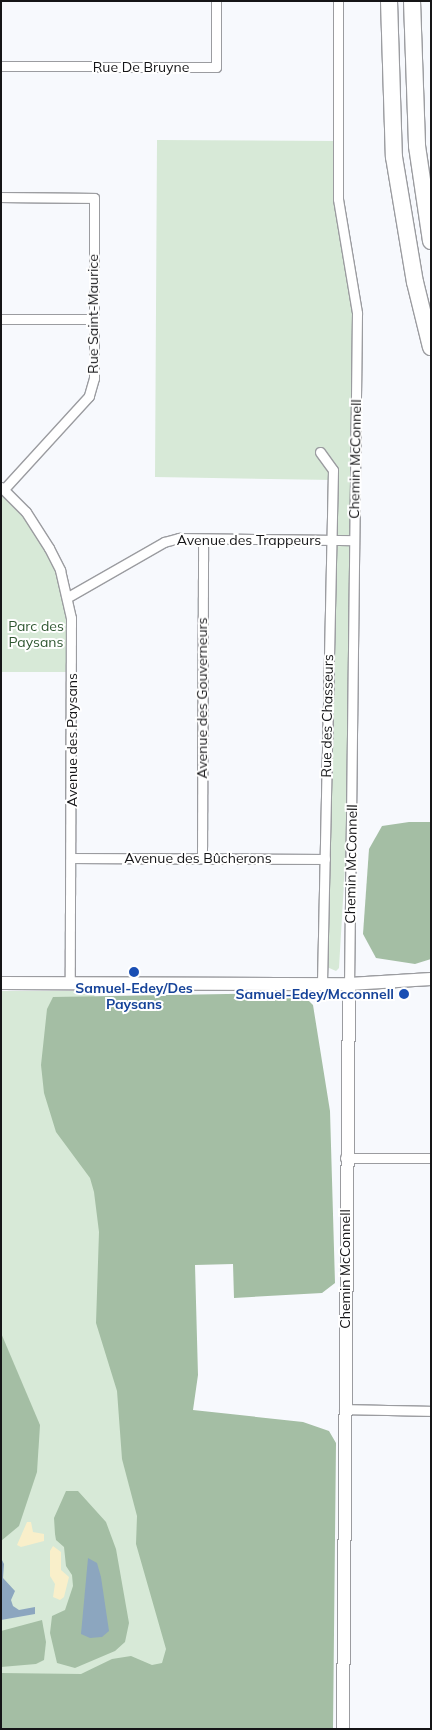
<!DOCTYPE html>
<html>
<head>
<meta charset="utf-8">
<style>
	body { margin:0 }
	#map { position:relative; width:432px; height:1730px; overflow:hidden; background:#f7f9fd; font-family:Mulish,sans-serif }
	div>[style] { position:absolute }
	.green>* { inset:0; background:#d7e9d7 }
	.forest>* { inset:0; background:#a4bea4 }
	.sand>* { inset:0; background:#f9efca }
	.water>* { inset:0; background:#8ca6bf }
	.roads { filter:drop-shadow(1px 0 #9b9ca0) drop-shadow(-1px 0 #9b9ca0) drop-shadow(0 1px #9b9ca0) drop-shadow(0 -1px #9b9ca0) }
	.street>* { height:9px; margin:-4.5px; padding:0 4.5px; transform-origin:4.5px; border-radius:4.5px; background:#fff }
	.secondary>* { height:12px; margin:-6px; padding:0 6px; transform-origin:6px; border-radius:6px; background:#fff }
	.highway>* { height:16px; margin:-8px; padding:0 8px; transform-origin:8px; border-radius:8px; background:#fff }
	.dots>* { width:14px; height:14px; translate:-50% -50%; box-sizing:border-box; border:2px solid #fff; border-radius:50% }
	span { translate:-50% -50%; white-space:nowrap; text-align:center; line-height:1.15; -webkit-text-stroke:4px #fff; paint-order:stroke }
	.street-label { font-size:14px; color:#151517 }
	.park-label { font-size:14px; color:#2f5731 }
	.transit-label { font-size:14px; color:#164399; font-weight:700 }
	.right { translate:-100% -50%; text-align:right }
	.frame { position:absolute; inset:0; border:2px solid #151517; pointer-events:none }
</style>
</head>
<body>
<div id="map">
	<div class="green">
		<div style="clip-path:polygon(157px 140px,337px 141px,338px 178px,354px 280px,352px 747px,339px 968px,336px 971px,327px 967px,328px 559px,333px 480px,155px 477px)"></div>
		<div style="clip-path:polygon(1px 487px,39px 530px,68px 598px,73px 672px,1px 672px)"></div>
		<div style="clip-path:polygon(1px 991px,94px 991px,126px 1414px,175px 1657px,141px 1729px,1px 1729px)"></div>
	</div>
	<div class="forest">
		<div style="clip-path:polygon(409px 822px,431px 822px,431px 959px,415px 964px,376px 958px,363px 934px,369px 849px,382px 826px)"></div>
		<div style="clip-path:polygon(290px 993px,303px 995px,313px 1005px,330px 1111px,335px 1283px,322px 1293px,234px 1298px,233px 1264px,195px 1265px,198px 1375px,193px 1410px,303px 1422px,329px 1431px,336px 1443px,333px 1729px,1px 1729px,1px 1673px,81px 1674px,112px 1659px,131px 1656px,152px 1665px,162px 1663px,166px 1649px,136px 1544px,137px 1516px,122px 1459px,117px 1391px,96px 1323px,99px 1232px,94px 1192px,90px 1178px,56px 1132px,44px 1093px,41px 1065px,47px 1009px,53px 997px)"></div>
		<div style="clip-path:polygon(1px 1333px,40px 1425px,37px 1472px,19px 1526px,1px 1541px)"></div>
		<div style="clip-path:polygon(66px 1491px,78px 1491px,106px 1522px,116px 1549px,129px 1623px,125px 1642px,115px 1651px,75px 1668px,57px 1663px,50px 1633px,52px 1616px,65px 1610px,73px 1586px,72px 1575px,66px 1566px,64px 1547px,56px 1540px,55px 1534px,54px 1518px)"></div>
		<div style="clip-path:polygon(42px 1620px,46px 1642px,44px 1660px,36px 1664px,1px 1667px,1px 1631px)"></div>
	</div>
	<div class="sand">
		<div style="clip-path:polygon(27px 1522px,31px 1522px,33px 1532px,44px 1534px,44px 1541px,21px 1547px,17px 1545px)"></div>
		<div style="clip-path:polygon(53px 1546px,61px 1552px,61px 1570px,69px 1577px,64px 1597px,60px 1600px,53px 1597px,55px 1584px,50px 1576px,50px 1551px)"></div>
	</div>
	<div class="water">
		<div style="clip-path:polygon(1px 1558px,4px 1564px,3px 1578px,15px 1591px,11px 1600px,13px 1606px,19px 1610px,35px 1607px,35px 1614px,1px 1620px)"></div>
		<div style="clip-path:polygon(88px 1558px,97px 1563px,101px 1577px,109px 1631px,102px 1637px,90px 1638px,81px 1634px)"></div>
	</div>
	<div class="roads">
		<div class="street">
			<div style="left:338px;top:1px;width:198px;rotate:90deg"></div>
			<div style="left:338px;top:199px;width:116px;rotate:80.5deg"></div>
			<div style="left:357px;top:313px;width:671px;rotate:90.68deg"></div>
			<div style="left:1px;top:66px;width:215px;rotate:0.3deg"></div>
			<div style="left:216px;top:67px;width:66px;rotate:-90deg"></div>
			<div style="left:1px;top:197px;width:93px;rotate:0.6deg"></div>
			<div style="left:94px;top:198px;width:180px;rotate:90deg"></div>
			<div style="left:94px;top:378px;width:19px;rotate:106deg"></div>
			<div style="left:89px;top:396px;width:126px;rotate:132.4deg"></div>
			<div style="left:1px;top:319px;width:93px"></div>
			<div style="left:320px;top:452px;width:22px;rotate:54deg"></div>
			<div style="left:333px;top:470px;width:514px;rotate:91.23deg"></div>
			<div style="left:1px;top:487px;width:35px;rotate:45deg"></div>
			<div style="left:26px;top:512px;width:43px;rotate:57.4deg"></div>
			<div style="left:49px;top:548px;width:25px;rotate:63deg"></div>
			<div style="left:60px;top:570px;width:49px;rotate:77.1deg"></div>
			<div style="left:71px;top:618px;width:365px;rotate:90.2deg"></div>
			<div style="left:68px;top:597px;width:111px;rotate:-29.8deg"></div>
			<div style="left:164px;top:542px;width:16px;rotate:-15deg"></div>
			<div style="left:179px;top:538px;width:175px;rotate:0.7deg"></div>
			<div style="left:202px;top:857px;width:317px;rotate:-89.8deg"></div>
			<div style="left:72px;top:858px;width:253px;rotate:0.2deg"></div>
			<div style="left:345px;top:1158px;width:86px"></div>
			<div style="left:344px;top:1409px;width:87px;rotate:1.3deg"></div>
		</div>
		<div class="secondary">
			<div style="left:1px;top:983px;width:348px;rotate:0.2deg"></div>
			<div style="left:349px;top:984px;width:82px;rotate:-3.5deg"></div>
			<div style="left:343px;top:1729px;width:745px;rotate:-89.54deg"></div>
		</div>
		<div class="highway">
			<div style="left:389px;top:1px;width:156px;rotate:88.2deg"></div>
			<div style="left:394px;top:157px;width:127px;rotate:80.5deg"></div>
			<div style="left:415px;top:282px;width:67px;rotate:76.2deg"></div>
			<div style="left:412px;top:1px;width:145px;rotate:88deg"></div>
			<div style="left:417px;top:146px;width:96px;rotate:81.6deg"></div>
		</div>
	</div>
	<div class="dots">
		<div style="left:134px;top:972px;background:#1a4fb4"></div>
		<div style="left:404px;top:994px;background:#1a4fb4"></div>
	</div>
	<div class="street-label">
		<span style="left:141px;top:67px">Rue De Bruyne</span>
		<span style="left:93px;top:314px;rotate:-90deg">Rue Saint-Maurice</span>
		<span style="left:355px;top:459px;rotate:-89deg">Chemin McConnell</span>
		<span style="left:249px;top:540px">Avenue des Trappeurs</span>
		<span style="left:202px;top:698px;rotate:-90deg">Avenue des Gouverneurs</span>
		<span style="left:327px;top:716px;rotate:-89deg">Rue des Chasseurs</span>
		<span style="left:72px;top:740px;rotate:-90deg">Avenue des Paysans</span>
		<span style="left:198px;top:858px">Avenue des Bûcherons</span>
		<span style="left:351px;top:864px;rotate:-89deg">Chemin McConnell</span>
		<span style="left:345px;top:1269px;rotate:-90deg">Chemin McConnell</span>
	</div>
	<div class="park-label">
		<span style="left:36px;top:634px">Parc des<br>Paysans</span>
	</div>
	<div class="transit-label">
		<span style="left:134px;top:996px">Samuel-Edey/Des<br>Paysans</span>
		<span class="right" style="left:394px;top:994px">Samuel-Edey/Mcconnell</span>
	</div>
	<div class="frame"></div>
</div>
</body>
</html>
